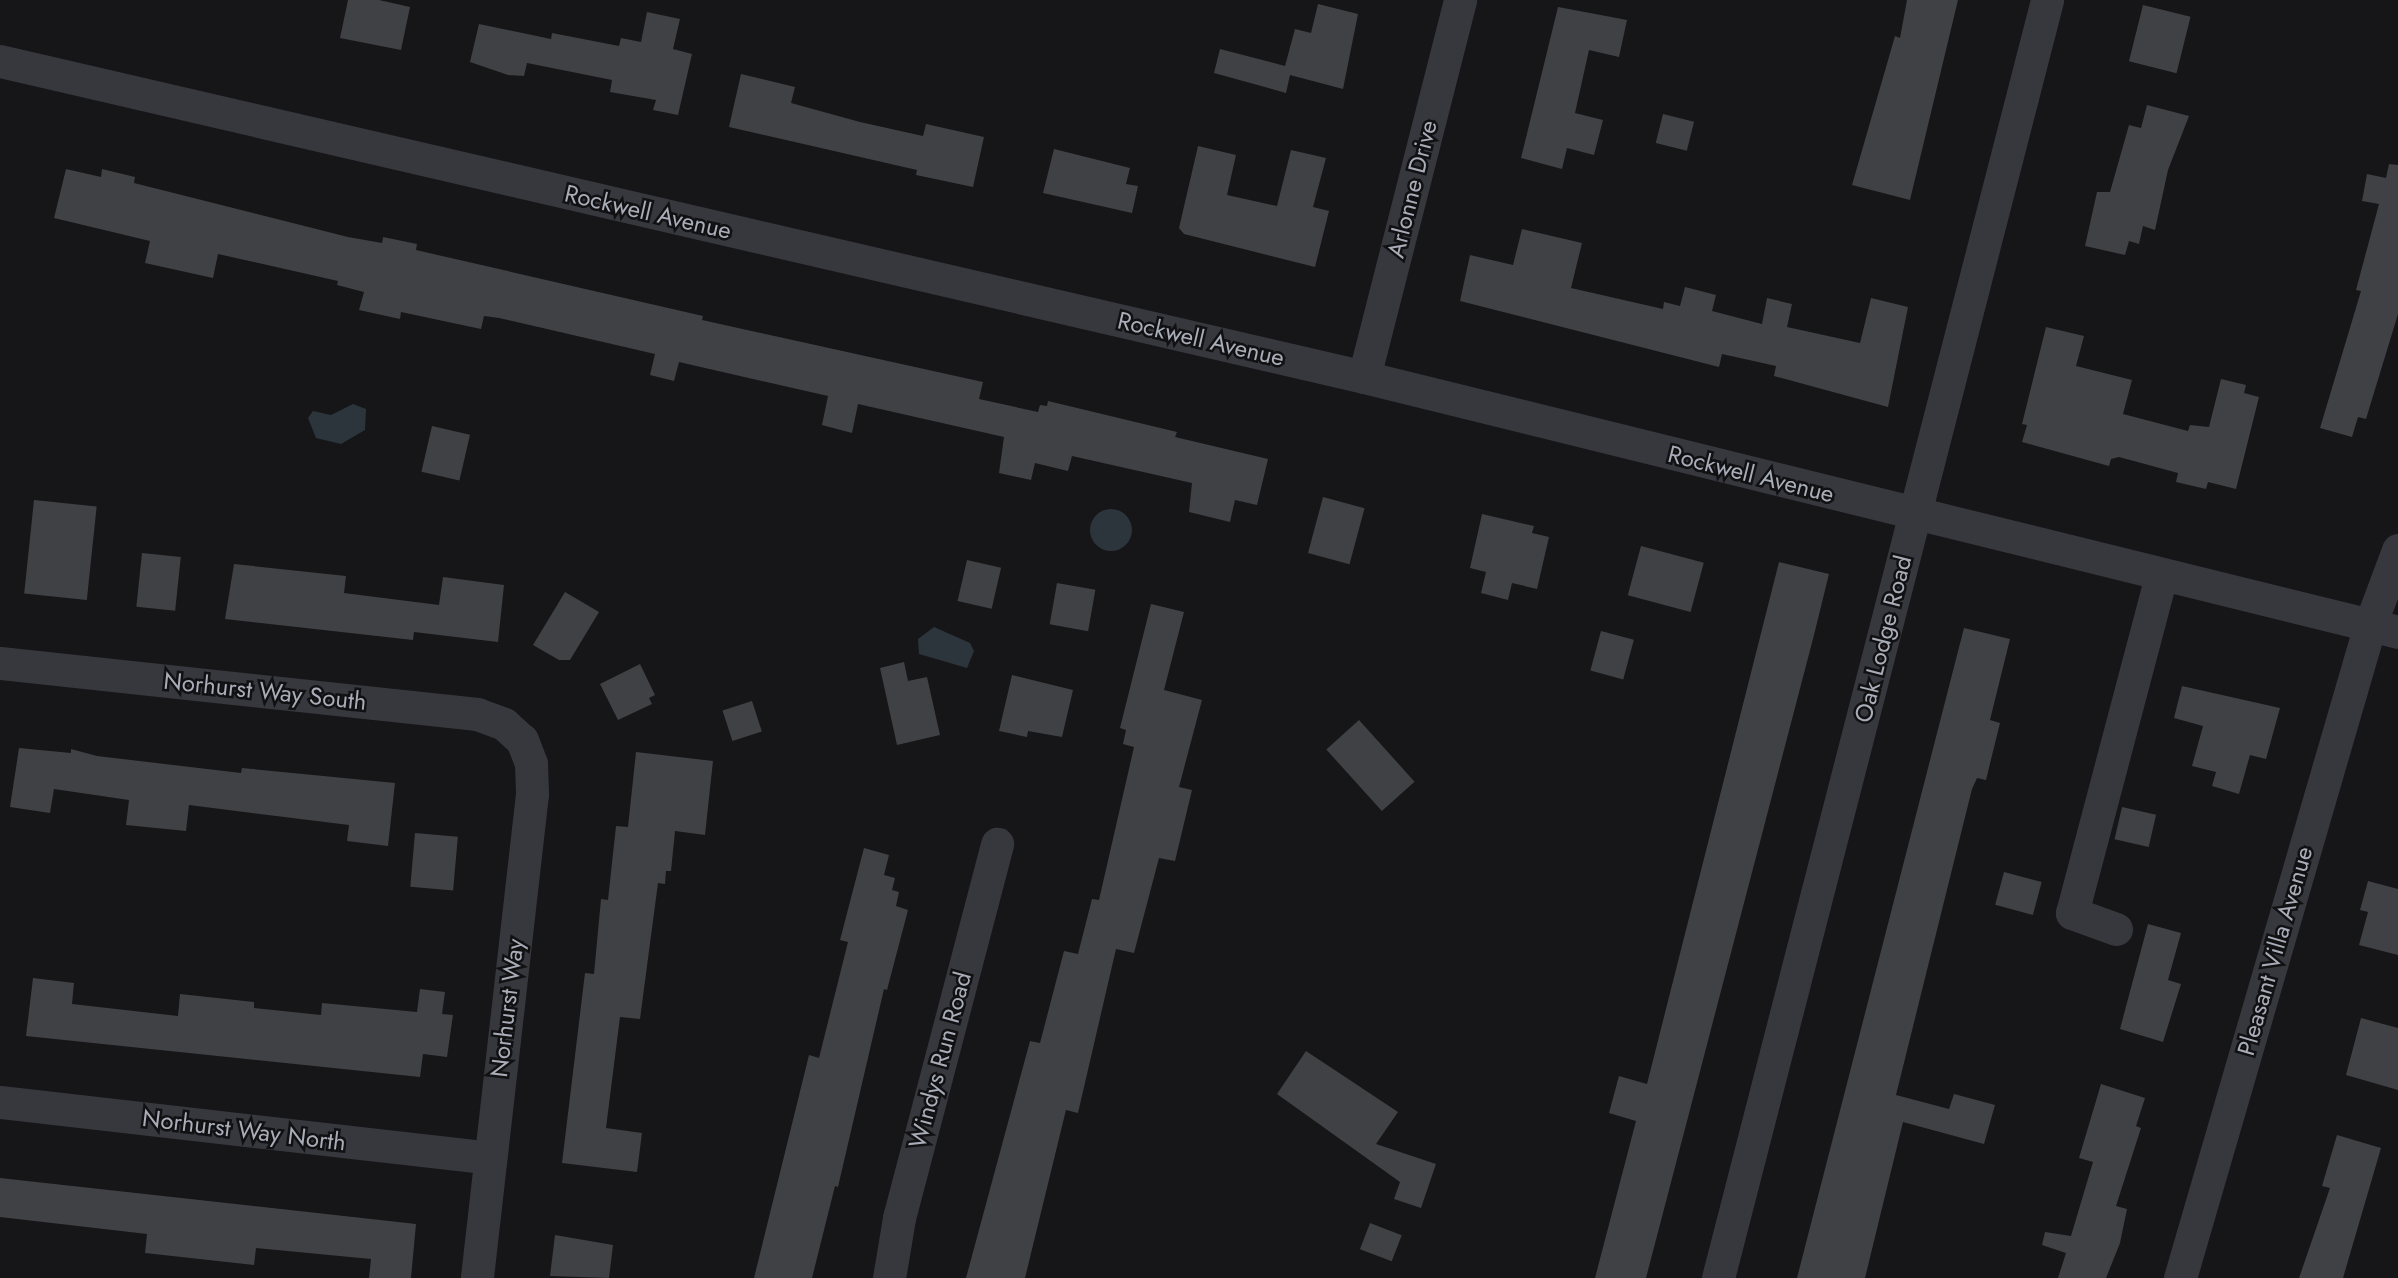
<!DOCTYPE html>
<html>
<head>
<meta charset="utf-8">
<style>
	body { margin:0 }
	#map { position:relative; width:2398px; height:1278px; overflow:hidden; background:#161618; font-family:Jost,sans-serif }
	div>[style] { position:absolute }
	.water>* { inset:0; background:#2c353c }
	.round { border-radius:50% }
	.building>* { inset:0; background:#404145; transform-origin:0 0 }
	.minor>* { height:33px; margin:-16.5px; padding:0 16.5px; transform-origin:16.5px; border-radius:16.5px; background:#37383d }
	span { translate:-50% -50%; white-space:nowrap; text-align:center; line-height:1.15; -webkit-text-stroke:5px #111113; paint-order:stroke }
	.street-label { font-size:24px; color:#a8adb8 }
</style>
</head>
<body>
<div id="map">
	<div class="water">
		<div style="clip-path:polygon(353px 404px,366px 409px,365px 430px,341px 444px,316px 438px,308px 418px,313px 411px,331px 415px)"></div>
		<div class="round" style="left:1090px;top:509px;width:42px;height:42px"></div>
		<div style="clip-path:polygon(934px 627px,970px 643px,974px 651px,967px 668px,919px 654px,918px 639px)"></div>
	</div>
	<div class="building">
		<div style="clip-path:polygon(348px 0,379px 0,410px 7px,401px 50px,340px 38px)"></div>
		<div style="clip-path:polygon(1907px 0,1958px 0,1910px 200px,1852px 185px,1895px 36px,1900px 38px)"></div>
		<div style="clip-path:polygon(1318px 4px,1358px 14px,1343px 89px,1290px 75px,1286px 93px,1214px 73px,1220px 49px,1285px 66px,1295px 29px,1311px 33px)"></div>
		<div style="left:2143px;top:5px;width:49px;height:58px;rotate:14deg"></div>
		<div style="clip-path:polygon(1558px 7px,1627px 20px,1619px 57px,1589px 50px,1575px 113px,1603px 120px,1594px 155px,1567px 148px,1562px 169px,1521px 158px)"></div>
		<div style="clip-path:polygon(647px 12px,680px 19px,673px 49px,692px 54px,678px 115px,653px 110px,656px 100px,610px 92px,612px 80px,527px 63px,524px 76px,508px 75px,470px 62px,479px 24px,551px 39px,552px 33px,619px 46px,621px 38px,641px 42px)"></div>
		<div style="clip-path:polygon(741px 74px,795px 87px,791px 103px,860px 122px,923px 136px,926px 124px,984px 137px,973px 187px,916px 175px,917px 170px,729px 127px)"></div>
		<div style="clip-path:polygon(2147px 105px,2189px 116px,2168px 170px,2155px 230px,2143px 226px,2139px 244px,2129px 241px,2125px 255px,2085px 246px,2097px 192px,2110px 192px,2129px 125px,2141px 128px)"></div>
		<div style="left:1663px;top:114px;width:32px;height:30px;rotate:14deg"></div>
		<div style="clip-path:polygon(1198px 146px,1236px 155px,1227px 195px,1277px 206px,1291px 150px,1326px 158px,1313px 207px,1329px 211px,1315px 267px,1184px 234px,1179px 228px)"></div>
		<div style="clip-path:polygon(1054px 149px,1130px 168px,1126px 184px,1138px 186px,1132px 213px,1043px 193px)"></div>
		<div style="clip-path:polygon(2389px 164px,2398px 165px,2398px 314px,2366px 419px,2358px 417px,2352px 437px,2320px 428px,2361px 291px,2356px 290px,2379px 204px,2362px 201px,2367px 174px,2386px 178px)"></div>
		<div style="clip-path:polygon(66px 169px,101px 177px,102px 169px,135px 177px,134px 183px,348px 237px,382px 243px,383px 237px,417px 244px,416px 250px,703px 316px,702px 320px,983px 382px,979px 399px,1038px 412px,1040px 405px,1047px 406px,1048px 401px,1177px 432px,1175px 437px,1268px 459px,1257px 505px,1235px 500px,1230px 522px,1189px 512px,1192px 483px,1072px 456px,1068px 471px,1035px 463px,1031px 480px,999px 473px,1004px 437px,858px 404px,852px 433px,822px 425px,828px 396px,679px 362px,674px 381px,650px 375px,655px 354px,499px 318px,484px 316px,481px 329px,401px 312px,400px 319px,359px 310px,364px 292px,337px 285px,338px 281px,218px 254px,213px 278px,145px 263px,150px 241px,54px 218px)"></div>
		<div style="clip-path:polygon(1522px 229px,1582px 243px,1571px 288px,1663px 309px,1664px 302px,1680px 306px,1685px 287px,1716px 295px,1712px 311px,1762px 324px,1767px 298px,1792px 304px,1787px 327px,1860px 343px,1871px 298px,1908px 307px,1888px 407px,1774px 376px,1776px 366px,1722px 354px,1719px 367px,1460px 301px,1470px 255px,1513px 265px)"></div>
		<div style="clip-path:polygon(2046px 327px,2084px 336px,2076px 366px,2132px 380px,2123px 414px,2188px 431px,2190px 425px,2209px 427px,2221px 379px,2246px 385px,2244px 393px,2259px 397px,2236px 489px,2208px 482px,2206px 489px,2176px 482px,2178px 473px,2119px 457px,2111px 459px,2109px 466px,2022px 442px,2027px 425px,2022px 424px)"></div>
		<div style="left:432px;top:426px;width:39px;height:47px;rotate:13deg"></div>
		<div style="left:1323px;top:497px;width:43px;height:58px;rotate:15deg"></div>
		<div style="left:34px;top:500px;width:63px;height:94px;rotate:6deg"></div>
		<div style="clip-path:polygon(1482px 514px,1534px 526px,1532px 533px,1549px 537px,1537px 589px,1512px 583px,1508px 600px,1481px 593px,1486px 572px,1470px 568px)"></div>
		<div style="left:1641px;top:546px;width:65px;height:51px;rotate:15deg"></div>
		<div style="left:142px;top:553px;width:39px;height:54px;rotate:6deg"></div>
		<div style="left:967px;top:560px;width:35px;height:42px;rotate:13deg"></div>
		<div style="clip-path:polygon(1779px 562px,1829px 574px,1814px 635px,1646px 1278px,1595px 1278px,1636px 1121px,1609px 1113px,1619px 1076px,1647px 1084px)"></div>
		<div style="clip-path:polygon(234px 564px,346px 576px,344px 593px,439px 605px,443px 577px,504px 585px,498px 642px,414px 632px,413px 640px,225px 619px)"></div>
		<div style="left:1057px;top:583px;width:39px;height:42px;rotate:10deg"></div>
		<div style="clip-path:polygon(565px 592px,599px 612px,570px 660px,559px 660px,533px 645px)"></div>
		<div style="clip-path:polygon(1151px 604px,1184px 612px,1164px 690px,1202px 700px,1179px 787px,1192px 790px,1175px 861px,1159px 858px,1134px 953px,1116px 949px,1078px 1113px,1066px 1110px,1025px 1278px,966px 1278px,1030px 1041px,1040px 1043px,1064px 951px,1078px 954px,1092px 899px,1099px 900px,1134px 747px,1123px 744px,1126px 730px,1120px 728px)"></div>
		<div style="clip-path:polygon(1964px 628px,2010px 639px,1990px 720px,2000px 723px,1986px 780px,1977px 778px,1972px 789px,1896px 1095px,1949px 1109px,1954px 1094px,1995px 1105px,1984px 1144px,1903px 1122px,1865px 1278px,1797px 1278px)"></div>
		<div style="left:1601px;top:631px;width:34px;height:41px;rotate:15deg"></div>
		<div style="clip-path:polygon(904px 662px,908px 681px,927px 677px,940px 735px,897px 745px,880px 668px)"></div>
		<div style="clip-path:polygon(640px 664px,655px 695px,649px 698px,652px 704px,618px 720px,600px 684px)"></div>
		<div style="clip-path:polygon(1012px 675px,1073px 690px,1062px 737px,1028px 731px,1027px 737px,999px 731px)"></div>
		<div style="clip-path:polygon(2182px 686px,2280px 708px,2266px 759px,2250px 755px,2239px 794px,2212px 786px,2216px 772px,2192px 766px,2203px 726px,2174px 718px)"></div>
		<div style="left:752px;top:701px;width:32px;height:31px;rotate:72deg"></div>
		<div style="left:1359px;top:720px;width:83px;height:44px;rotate:48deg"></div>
		<div style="clip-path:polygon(19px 748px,71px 753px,71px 749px,97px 756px,241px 773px,242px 768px,395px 783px,388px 846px,347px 841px,349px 825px,189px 805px,186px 831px,126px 825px,129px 800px,54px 789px,50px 813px,10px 807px)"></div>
		<div style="clip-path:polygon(636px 752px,713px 761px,705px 835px,675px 831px,671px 871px,666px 871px,665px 884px,658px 883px,640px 1019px,620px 1017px,606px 1128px,642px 1133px,637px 1172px,562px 1163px,585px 973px,594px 974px,601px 899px,608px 900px,616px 826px,628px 827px)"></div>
		<div style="left:2122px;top:807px;width:35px;height:33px;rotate:13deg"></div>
		<div style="left:415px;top:833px;width:43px;height:54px;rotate:5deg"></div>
		<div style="clip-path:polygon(864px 848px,889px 855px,884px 875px,895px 878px,892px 890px,899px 892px,896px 906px,908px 910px,887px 990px,884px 989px,838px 1187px,835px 1186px,812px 1278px,754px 1278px,809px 1055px,819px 1058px,848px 942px,840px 940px)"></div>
		<div style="left:2004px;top:872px;width:39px;height:34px;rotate:15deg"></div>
		<div style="clip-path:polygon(2368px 881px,2398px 889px,2398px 955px,2359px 945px,2368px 912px,2360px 910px)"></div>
		<div style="clip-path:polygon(2148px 924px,2181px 933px,2168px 980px,2181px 984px,2163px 1042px,2120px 1029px)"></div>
		<div style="clip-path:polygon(33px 978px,74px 983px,72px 1004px,178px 1016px,180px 994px,254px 1002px,254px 1008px,321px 1015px,322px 1003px,417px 1012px,420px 989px,445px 992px,442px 1014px,453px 1015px,447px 1057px,423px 1054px,420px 1077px,26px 1036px)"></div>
		<div style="clip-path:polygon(2361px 1018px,2398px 1028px,2398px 1090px,2346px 1075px)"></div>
		<div style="clip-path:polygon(1306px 1051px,1398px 1112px,1376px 1144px,1436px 1164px,1421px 1208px,1394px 1199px,1400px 1182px,1277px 1094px)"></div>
		<div style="clip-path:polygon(2101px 1084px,2145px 1098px,2136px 1126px,2141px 1128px,2116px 1206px,2127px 1209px,2120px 1243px,2106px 1278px,2058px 1278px,2066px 1253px,2042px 1245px,2045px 1232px,2071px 1236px,2093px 1162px,2079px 1158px)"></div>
		<div style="clip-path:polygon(2337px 1135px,2381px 1148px,2343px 1278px,2299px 1278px,2330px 1188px,2322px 1186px)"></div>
		<div style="clip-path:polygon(0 1178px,416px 1224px,411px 1278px,369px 1278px,371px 1259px,256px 1248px,254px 1265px,145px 1253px,147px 1234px,0 1217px)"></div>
		<div style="left:1370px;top:1223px;width:34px;height:28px;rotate:21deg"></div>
		<div style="clip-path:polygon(555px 1235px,613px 1245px,609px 1278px,550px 1276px)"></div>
	</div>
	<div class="minor">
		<div style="left:0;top:61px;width:1400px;rotate:13.04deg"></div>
		<div style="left:1364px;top:377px;width:1065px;rotate:13.85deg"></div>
		<div style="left:1364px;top:377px;width:389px;rotate:-75.7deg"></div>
		<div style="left:0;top:663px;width:480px;rotate:6.1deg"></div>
		<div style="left:477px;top:714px;width:29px;rotate:20deg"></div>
		<div style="left:504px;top:724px;width:24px;rotate:42deg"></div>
		<div style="left:522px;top:740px;width:25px;rotate:69deg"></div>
		<div style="left:531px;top:763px;width:31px;rotate:88deg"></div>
		<div style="left:532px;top:794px;width:487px;rotate:96.5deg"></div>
		<div style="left:2116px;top:929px;width:47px;rotate:-160deg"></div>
		<div style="left:2072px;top:913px;width:350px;rotate:-75.2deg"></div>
		<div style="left:0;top:1102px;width:492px;rotate:6.5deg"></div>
		<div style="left:889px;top:1278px;width:61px;rotate:-80.5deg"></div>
		<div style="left:899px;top:1218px;width:387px;rotate:-75.3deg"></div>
		<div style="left:1718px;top:1278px;width:1320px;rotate:-75.56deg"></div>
		<div style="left:2180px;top:1278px;width:680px;rotate:-73.78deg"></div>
		<div style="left:2370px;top:625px;width:80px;rotate:-69.5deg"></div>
	</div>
	<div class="street-label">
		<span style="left:1412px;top:189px;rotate:-76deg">Arlonne Drive</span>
		<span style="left:648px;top:212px;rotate:13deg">Rockwell Avenue</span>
		<span style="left:1201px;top:339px;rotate:13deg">Rockwell Avenue</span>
		<span style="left:1751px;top:474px;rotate:14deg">Rockwell Avenue</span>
		<span style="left:1883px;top:639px;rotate:-76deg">Oak Lodge Road</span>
		<span style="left:265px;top:691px;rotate:6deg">Norhurst Way South</span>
		<span style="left:2275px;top:951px;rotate:-74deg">Pleasant Villa Avenue</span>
		<span style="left:507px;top:1008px;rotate:-83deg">Norhurst Way</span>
		<span style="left:940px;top:1060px;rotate:-75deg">Windys Run Road</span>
		<span style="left:244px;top:1130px;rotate:7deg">Norhurst Way North</span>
	</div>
</div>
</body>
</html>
